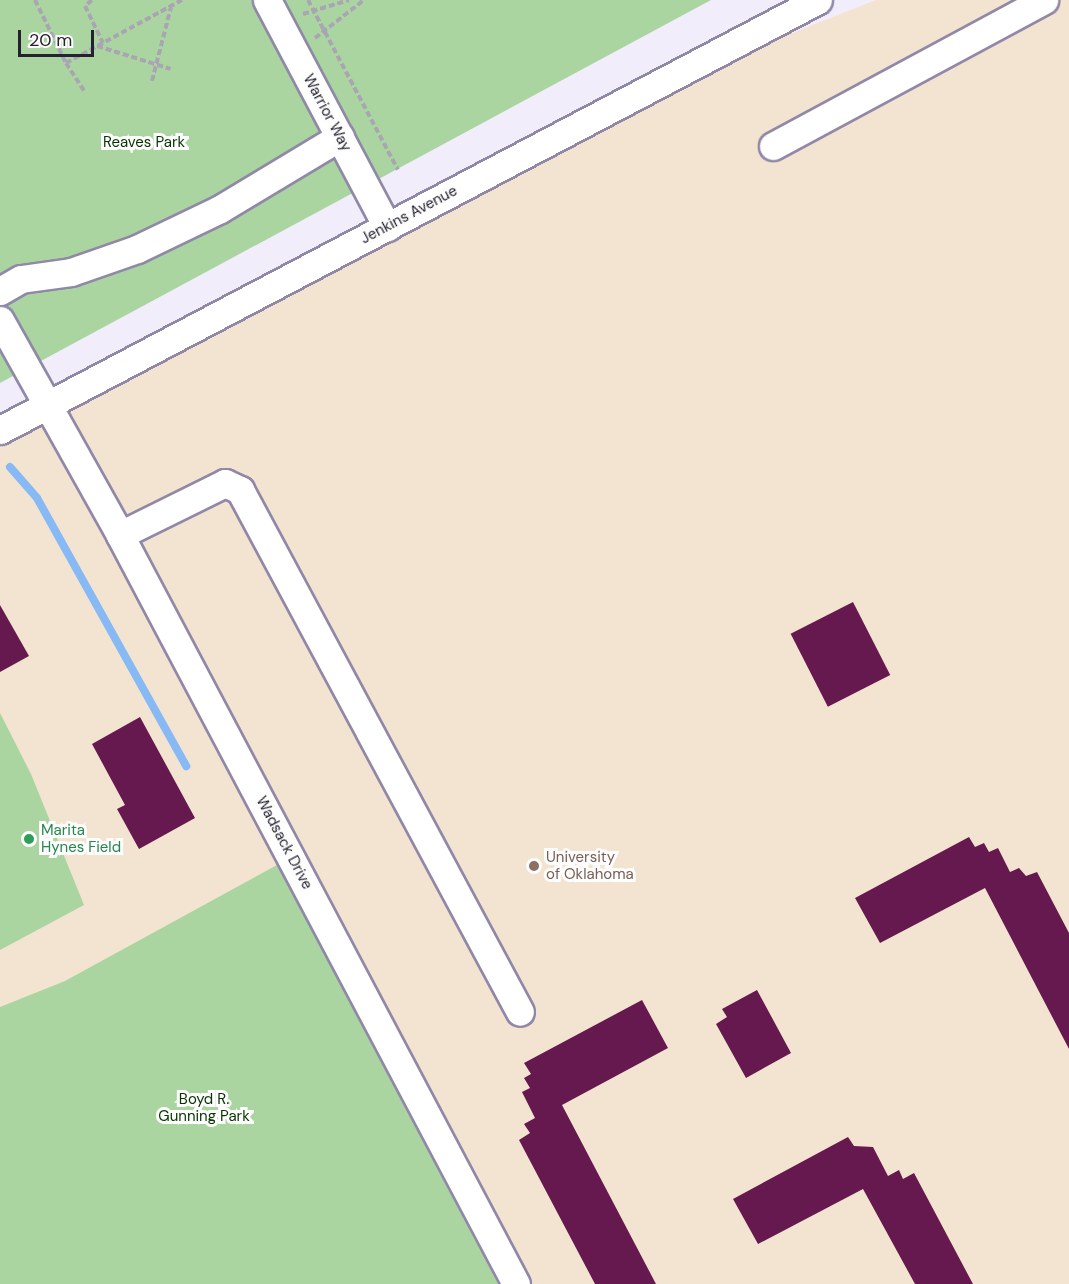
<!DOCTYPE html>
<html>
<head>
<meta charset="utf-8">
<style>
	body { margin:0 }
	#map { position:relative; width:1069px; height:1284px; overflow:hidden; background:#f1edfb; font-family:"DM Sans",sans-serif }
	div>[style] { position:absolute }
	.education>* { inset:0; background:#f3e3d1 }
	.green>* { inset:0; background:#abd5a0 }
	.stream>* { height:8px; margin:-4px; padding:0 4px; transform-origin:4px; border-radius:4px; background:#87b9f4 }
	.building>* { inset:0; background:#66194e; transform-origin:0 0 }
	.path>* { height:4px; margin-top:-2px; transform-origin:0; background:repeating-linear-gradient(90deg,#a9a5b3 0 6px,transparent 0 9px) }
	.roads { filter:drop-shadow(2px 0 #9088a7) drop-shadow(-2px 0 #9088a7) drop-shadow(0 2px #9088a7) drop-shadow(0 -2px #9088a7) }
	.minor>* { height:27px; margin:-13.5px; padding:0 13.5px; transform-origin:13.5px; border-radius:13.5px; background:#fff }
	.dots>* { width:16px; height:16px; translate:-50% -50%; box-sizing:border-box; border:3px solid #fdfdfd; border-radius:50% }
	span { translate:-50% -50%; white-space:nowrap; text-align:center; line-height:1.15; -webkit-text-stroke:6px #fdfdfd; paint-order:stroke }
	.street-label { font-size:15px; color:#25212e }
	.park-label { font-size:15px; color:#093300 }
	.leisure-label { font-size:15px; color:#27864d }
	.left { translate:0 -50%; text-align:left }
	.education-label { font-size:15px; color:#785e54 }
	.scale { position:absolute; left:18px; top:30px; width:76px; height:27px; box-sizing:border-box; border:3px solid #25212e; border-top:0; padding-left:8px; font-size:18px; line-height:21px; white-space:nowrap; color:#25212e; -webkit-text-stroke:4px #fdfdfd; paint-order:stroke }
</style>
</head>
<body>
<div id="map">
	<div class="education">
		<div style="clip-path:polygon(876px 0,1069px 0,1069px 1284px,0 1284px,0 448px,757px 47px)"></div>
	</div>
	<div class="green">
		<div style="clip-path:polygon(0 0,711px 0,0 383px)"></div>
		<div style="clip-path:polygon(0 713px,31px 774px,84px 905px,0 950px)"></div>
		<div style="clip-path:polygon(277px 865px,498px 1284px,0 1284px,0 1007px,65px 981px)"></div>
	</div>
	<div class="stream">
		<div style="left:10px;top:467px;width:41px;rotate:48.9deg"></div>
		<div style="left:37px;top:498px;width:307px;rotate:60.9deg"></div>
	</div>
	<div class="building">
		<div style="left:853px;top:602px;width:82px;height:70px;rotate:63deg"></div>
		<div style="clip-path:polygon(0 605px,29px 656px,0 672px)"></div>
		<div style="clip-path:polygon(140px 717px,195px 818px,139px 849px,117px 809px,125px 805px,92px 744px)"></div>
		<div style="clip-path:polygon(969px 837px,975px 847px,984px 843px,989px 852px,998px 848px,1010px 872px,1019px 868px,1026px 876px,1037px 872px,1069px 933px,1069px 1049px,985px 888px,880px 943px,855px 898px)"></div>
		<div style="clip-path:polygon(757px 990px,791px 1053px,746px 1078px,716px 1024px,727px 1017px,722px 1009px)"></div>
		<div style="clip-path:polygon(642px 1000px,668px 1048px,562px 1105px,656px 1284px,595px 1284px,519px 1140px,530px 1133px,524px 1124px,535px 1118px,522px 1092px,530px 1088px,524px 1078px,531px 1074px,524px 1063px)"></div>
		<div style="clip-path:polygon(848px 1137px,854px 1146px,873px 1147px,888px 1176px,899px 1170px,903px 1179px,914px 1173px,973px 1284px,915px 1284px,863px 1189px,758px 1244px,733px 1199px)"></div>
	</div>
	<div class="path">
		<div style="left:35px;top:0;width:70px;rotate:63.8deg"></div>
		<div style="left:66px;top:63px;width:132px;rotate:-28.5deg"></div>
		<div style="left:92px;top:0;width:9px;rotate:139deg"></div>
		<div style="left:85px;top:6px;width:41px;rotate:64.1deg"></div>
		<div style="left:308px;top:0;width:192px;rotate:62.1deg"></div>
		<div style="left:303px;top:14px;width:48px;rotate:-16.9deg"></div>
		<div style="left:315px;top:38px;width:62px;rotate:-37.8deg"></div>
		<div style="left:97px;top:46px;width:77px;rotate:17.3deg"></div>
		<div style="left:66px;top:63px;width:33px;rotate:57deg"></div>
		<div style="left:152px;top:81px;width:76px;rotate:-75.6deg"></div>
	</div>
	<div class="roads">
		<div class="minor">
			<div style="left:267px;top:0;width:257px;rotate:62.1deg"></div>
			<div style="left:773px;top:146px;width:308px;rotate:-28.3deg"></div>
			<div style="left:0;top:291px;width:24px;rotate:-30deg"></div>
			<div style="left:21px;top:279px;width:50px;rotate:-8deg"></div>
			<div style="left:71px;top:272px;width:70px;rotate:-19.2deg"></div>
			<div style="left:137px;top:249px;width:92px;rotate:-25.7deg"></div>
			<div style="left:220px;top:209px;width:140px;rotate:-31deg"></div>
			<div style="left:0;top:320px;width:246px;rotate:60.8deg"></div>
			<div style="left:120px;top:535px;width:847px;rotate:62.13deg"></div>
			<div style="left:0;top:430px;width:924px;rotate:-27.73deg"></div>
			<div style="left:120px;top:535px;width:117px;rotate:-26.3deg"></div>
			<div style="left:225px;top:483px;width:17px;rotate:25deg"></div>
			<div style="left:240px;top:490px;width:592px;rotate:61.79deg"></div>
		</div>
	</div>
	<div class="dots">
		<div style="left:29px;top:839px;background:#2e9e5b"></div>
		<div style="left:534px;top:866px;background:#8d6e63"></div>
	</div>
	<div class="street-label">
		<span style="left:327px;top:113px;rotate:62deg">Warrior Way</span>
		<span style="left:409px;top:215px;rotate:-28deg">Jenkins Avenue</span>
		<span style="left:284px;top:843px;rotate:62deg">Wadsack Drive</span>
	</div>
	<div class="park-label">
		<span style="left:144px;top:143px">Reaves Park</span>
		<span style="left:204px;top:1108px">Boyd R.<br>Gunning Park</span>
	</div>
	<div class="leisure-label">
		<span class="left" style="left:41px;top:839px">Marita<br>Hynes Field</span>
	</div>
	<div class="education-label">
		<span class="left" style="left:546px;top:866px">University<br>of Oklahoma</span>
	</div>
	<div class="scale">20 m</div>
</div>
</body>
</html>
